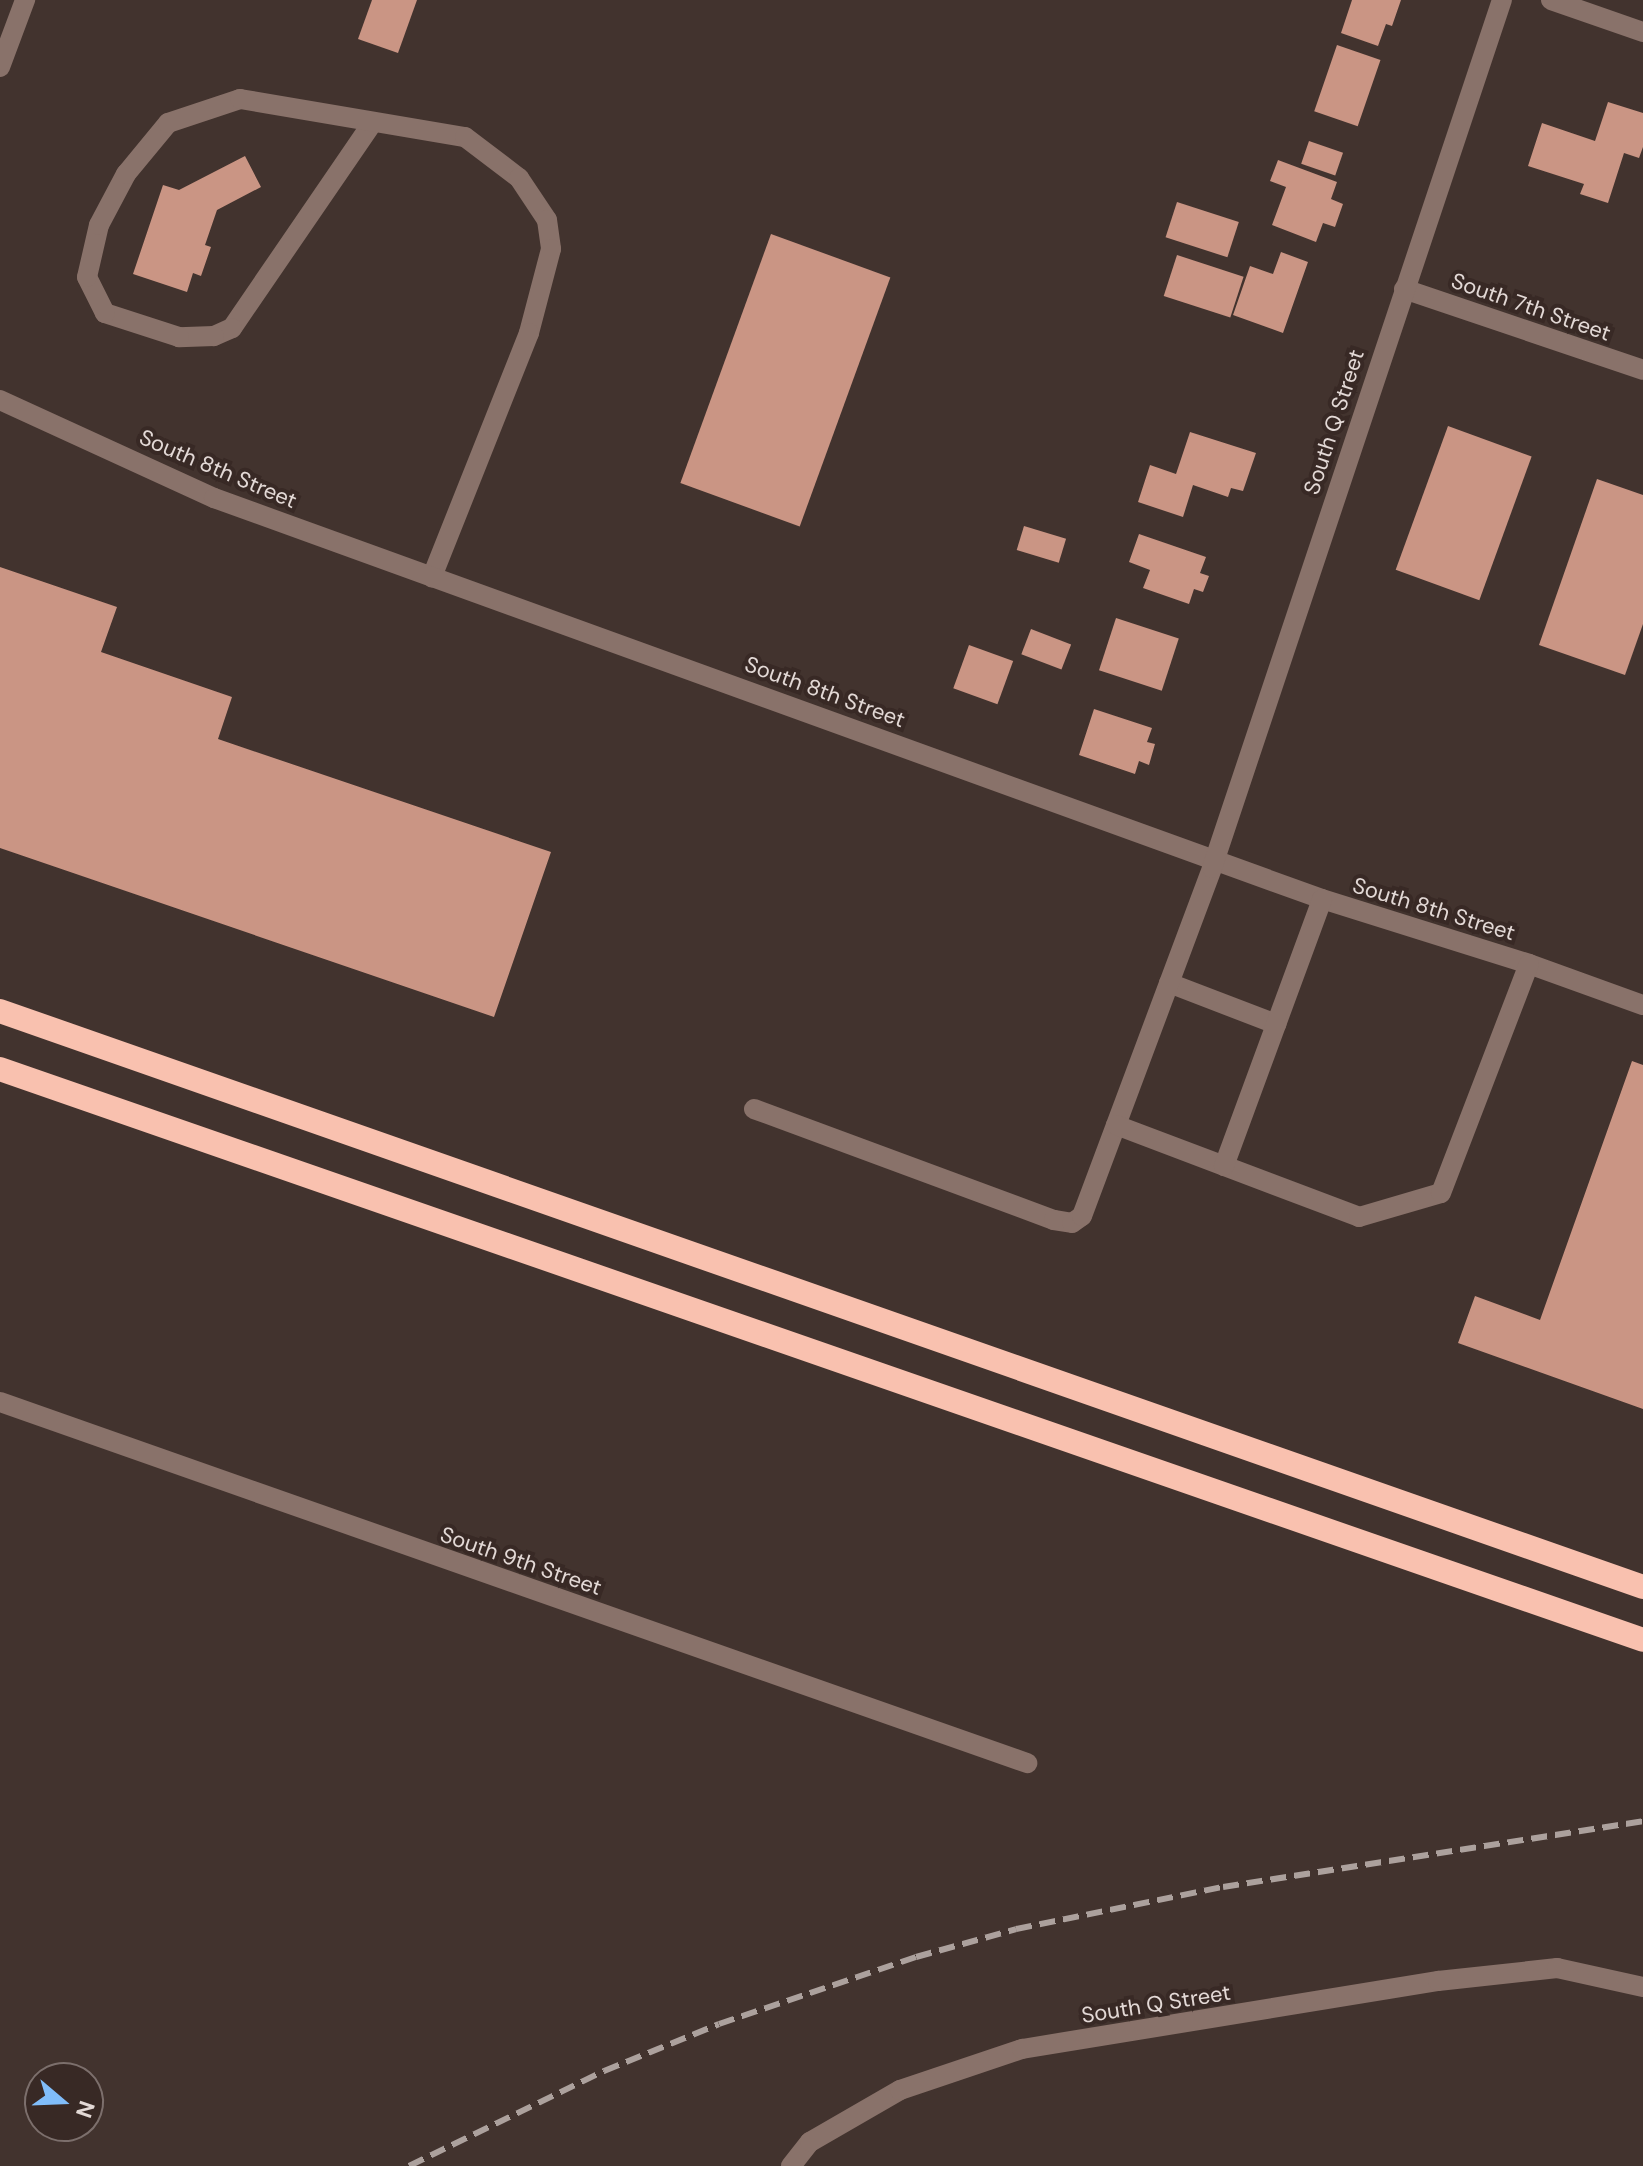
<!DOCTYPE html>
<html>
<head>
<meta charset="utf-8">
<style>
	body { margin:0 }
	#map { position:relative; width:1643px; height:2166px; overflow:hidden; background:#42332e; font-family:"DM Sans",sans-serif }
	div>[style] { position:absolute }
	.building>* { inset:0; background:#ca9584; transform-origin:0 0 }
	.minor>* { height:20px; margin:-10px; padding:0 10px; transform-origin:10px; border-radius:10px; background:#89726a }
	.highway>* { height:24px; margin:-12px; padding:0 12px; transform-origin:12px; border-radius:12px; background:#f9c1af }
	.rail>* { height:6px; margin-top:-3px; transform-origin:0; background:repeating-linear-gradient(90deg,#aca19d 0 16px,transparent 0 24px) }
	span { translate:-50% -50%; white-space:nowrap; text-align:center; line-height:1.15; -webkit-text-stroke:8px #382925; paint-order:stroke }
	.street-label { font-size:22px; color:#e3d9d6 }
	.north { position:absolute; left:24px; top:2062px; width:80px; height:80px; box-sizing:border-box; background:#382925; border:2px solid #7c6f6c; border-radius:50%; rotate:109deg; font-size:22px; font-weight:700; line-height:32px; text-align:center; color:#e3d9d6 }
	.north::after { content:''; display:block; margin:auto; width:28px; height:36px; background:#80bdfa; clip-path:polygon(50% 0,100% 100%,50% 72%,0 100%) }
</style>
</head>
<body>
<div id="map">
	<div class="building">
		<div style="clip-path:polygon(372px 0,417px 0,398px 53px,358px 39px)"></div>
		<div style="clip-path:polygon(1352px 0,1401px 0,1392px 26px,1386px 24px,1378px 46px,1341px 33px)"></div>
		<div style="left:1337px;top:45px;width:46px;height:70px;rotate:19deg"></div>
		<div style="clip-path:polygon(1608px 102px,1643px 113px,1643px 147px,1639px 158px,1624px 153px,1608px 203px,1580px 194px,1584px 184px,1528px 166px,1542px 123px,1595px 141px)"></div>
		<div style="left:1309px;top:141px;width:36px;height:24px;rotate:19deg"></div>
		<div style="clip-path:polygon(245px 156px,261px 187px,217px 210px,205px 245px,211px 247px,201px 276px,193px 273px,187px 292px,133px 274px,163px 185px,179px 190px)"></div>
		<div style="clip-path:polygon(1278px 160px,1337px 182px,1331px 199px,1343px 204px,1335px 227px,1323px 223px,1316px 242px,1272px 225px,1286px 187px,1270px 181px)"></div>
		<div style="left:1177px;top:202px;width:65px;height:37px;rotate:18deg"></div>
		<div style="left:771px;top:234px;width:127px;height:265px;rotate:20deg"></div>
		<div style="clip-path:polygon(1281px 252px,1308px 262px,1283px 333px,1233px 315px,1250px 266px,1273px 274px)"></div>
		<div style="left:1177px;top:255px;width:70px;height:43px;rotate:18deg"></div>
		<div style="left:1448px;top:426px;width:89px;height:153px;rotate:20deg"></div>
		<div style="clip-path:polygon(1190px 432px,1256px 453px,1243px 491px,1231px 488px,1228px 497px,1193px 485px,1183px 517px,1138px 502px,1150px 465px,1176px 474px)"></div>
		<div style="clip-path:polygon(1597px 479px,1643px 495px,1643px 624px,1625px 675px,1539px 645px)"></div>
		<div style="left:1024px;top:526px;width:44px;height:25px;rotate:17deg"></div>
		<div style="clip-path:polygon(1139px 534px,1206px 557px,1200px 573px,1209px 576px,1203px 592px,1194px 589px,1189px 604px,1143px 588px,1150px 570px,1129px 562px)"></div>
		<div style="clip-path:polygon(0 567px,117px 607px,101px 652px,232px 697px,218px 739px,551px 852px,494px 1017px,0 848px)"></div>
		<div style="left:1116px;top:618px;width:66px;height:55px;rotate:18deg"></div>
		<div style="left:1031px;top:629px;width:43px;height:27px;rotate:21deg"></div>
		<div style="left:969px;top:645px;width:47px;height:46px;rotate:20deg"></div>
		<div style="clip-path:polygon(1094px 709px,1152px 728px,1147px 742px,1155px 744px,1149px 765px,1139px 761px,1135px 774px,1079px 755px)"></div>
		<div style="clip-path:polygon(1632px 1061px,1643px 1065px,1643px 1409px,1458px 1343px,1475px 1296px,1540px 1320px)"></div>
	</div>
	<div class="minor">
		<div style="left:1551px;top:0;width:97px;rotate:19.2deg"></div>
		<div style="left:0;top:67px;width:72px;rotate:-69.5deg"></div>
		<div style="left:373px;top:122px;width:250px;rotate:124.4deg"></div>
		<div style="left:232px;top:328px;width:20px;rotate:156deg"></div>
		<div style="left:214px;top:336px;width:35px;rotate:178deg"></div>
		<div style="left:179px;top:337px;width:78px;rotate:-162deg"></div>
		<div style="left:105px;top:313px;width:40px;rotate:-116.6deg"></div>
		<div style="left:87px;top:277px;width:53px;rotate:-77deg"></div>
		<div style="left:99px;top:225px;width:58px;rotate:-62.1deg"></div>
		<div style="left:126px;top:174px;width:66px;rotate:-50.5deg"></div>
		<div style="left:168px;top:123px;width:76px;rotate:-18.4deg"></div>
		<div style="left:240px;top:99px;width:228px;rotate:9.6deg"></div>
		<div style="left:465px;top:137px;width:68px;rotate:37.2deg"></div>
		<div style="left:519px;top:178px;width:50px;rotate:56.3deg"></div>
		<div style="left:547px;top:220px;width:29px;rotate:82deg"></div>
		<div style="left:551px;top:249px;width:87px;rotate:104.7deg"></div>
		<div style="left:529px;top:333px;width:263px;rotate:111.7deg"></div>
		<div style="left:1404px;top:289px;width:252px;rotate:18.7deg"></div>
		<div style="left:0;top:400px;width:235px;rotate:24.6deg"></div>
		<div style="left:214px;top:498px;width:1178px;rotate:19.9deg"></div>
		<div style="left:1322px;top:899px;width:217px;rotate:17.4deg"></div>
		<div style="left:1529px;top:964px;width:121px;rotate:19.8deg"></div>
		<div style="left:1169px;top:983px;width:115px;rotate:21deg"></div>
		<div style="left:754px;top:1109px;width:320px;rotate:20.3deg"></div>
		<div style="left:1054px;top:1220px;width:18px;rotate:9deg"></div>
		<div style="left:1072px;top:1223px;width:12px;rotate:-35deg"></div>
		<div style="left:1082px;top:1216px;width:371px;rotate:-69.5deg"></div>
		<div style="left:1212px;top:868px;width:915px;rotate:-71.53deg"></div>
		<div style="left:1116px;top:1125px;width:260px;rotate:20.7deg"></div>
		<div style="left:1359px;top:1217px;width:85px;rotate:-16.3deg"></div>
		<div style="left:1441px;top:1193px;width:245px;rotate:-69deg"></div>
		<div style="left:1224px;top:1166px;width:284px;rotate:-69.8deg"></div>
		<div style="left:0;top:1402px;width:1089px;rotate:19.37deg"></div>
		<div style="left:791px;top:2166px;width:31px;rotate:-52deg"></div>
		<div style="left:810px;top:2142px;width:104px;rotate:-30deg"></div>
		<div style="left:900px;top:2090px;width:129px;rotate:-18.6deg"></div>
		<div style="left:1022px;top:2049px;width:422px;rotate:-9.3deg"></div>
		<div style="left:1438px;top:1981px;width:120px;rotate:-6.2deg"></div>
		<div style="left:1557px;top:1968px;width:88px;rotate:12.5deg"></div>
	</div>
	<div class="highway">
		<div style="left:0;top:1011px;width:1741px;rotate:19.32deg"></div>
		<div style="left:0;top:1069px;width:1739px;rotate:19.16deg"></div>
	</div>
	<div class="rail">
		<div style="left:409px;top:2166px;width:217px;rotate:-26deg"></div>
		<div style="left:604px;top:2071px;width:124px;rotate:-22.2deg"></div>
		<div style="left:719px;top:2024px;width:208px;rotate:-18.8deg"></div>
		<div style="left:916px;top:1957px;width:104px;rotate:-15.6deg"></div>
		<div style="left:1016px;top:1929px;width:211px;rotate:-11.5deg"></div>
		<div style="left:1223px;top:1887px;width:425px;rotate:-8.9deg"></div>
	</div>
	<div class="street-label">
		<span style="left:1531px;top:307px;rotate:19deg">South 7th Street</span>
		<span style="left:1334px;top:422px;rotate:-72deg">South Q Street</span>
		<span style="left:218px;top:469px;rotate:23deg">South 8th Street</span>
		<span style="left:825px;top:692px;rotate:20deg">South 8th Street</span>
		<span style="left:1434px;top:909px;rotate:17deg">South 8th Street</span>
		<span style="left:521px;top:1561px;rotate:19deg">South 9th Street</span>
		<span style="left:1156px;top:2004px;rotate:-9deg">South Q Street</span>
	</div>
	<div class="north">N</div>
</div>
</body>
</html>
